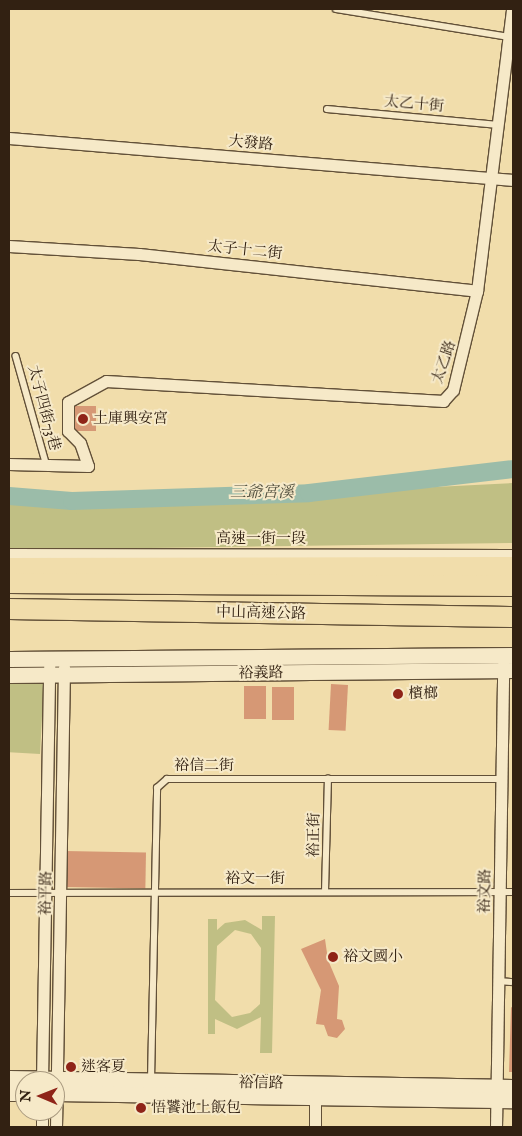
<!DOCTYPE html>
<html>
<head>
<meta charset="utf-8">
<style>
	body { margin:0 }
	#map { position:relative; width:522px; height:1136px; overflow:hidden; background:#f1ddab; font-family:"IM FELL English","Noto Serif TC",serif }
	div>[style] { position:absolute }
	.green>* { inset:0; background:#c0bf84; transform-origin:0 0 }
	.river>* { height:18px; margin:-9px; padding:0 9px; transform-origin:9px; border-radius:9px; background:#9bbca9 }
	.building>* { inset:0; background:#d69875; transform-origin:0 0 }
	.roads { filter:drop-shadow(1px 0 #625038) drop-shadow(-1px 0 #625038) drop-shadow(0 1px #625038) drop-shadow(0 -1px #625038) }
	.lane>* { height:5.5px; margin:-2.75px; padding:0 2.75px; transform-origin:2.75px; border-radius:2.75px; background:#f6e9c8 }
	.street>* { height:11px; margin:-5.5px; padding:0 5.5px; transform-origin:5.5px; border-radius:5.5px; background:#f6e9c8 }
	.secondary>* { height:15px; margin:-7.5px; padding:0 7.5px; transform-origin:7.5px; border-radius:7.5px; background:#f6e9c8 }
	.highway>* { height:20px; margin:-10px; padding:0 10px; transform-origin:10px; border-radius:10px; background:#f1ddab }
	.dots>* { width:14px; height:14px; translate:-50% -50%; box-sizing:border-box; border:2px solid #f6e9c8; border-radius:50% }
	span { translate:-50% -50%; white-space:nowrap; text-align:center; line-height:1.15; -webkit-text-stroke:4px #f6e9c8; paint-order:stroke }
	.street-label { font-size:15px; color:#322112 }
	.poi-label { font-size:15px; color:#322112 }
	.left { translate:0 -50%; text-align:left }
	.water-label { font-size:16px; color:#52503f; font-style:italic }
	.frame { position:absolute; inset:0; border:10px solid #322112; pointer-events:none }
	.north { position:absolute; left:15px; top:1071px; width:50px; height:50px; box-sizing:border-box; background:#f6e9c8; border:1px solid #a8997f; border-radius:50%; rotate:271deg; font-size:14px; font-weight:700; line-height:20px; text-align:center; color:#322112 }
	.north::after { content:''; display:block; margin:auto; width:18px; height:22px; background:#8f2418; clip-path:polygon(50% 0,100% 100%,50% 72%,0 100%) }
</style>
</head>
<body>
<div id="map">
	<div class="green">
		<div style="clip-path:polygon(513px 483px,513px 543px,9px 550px,9px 498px,71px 505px)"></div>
		<div style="left:44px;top:678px;width:76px;height:35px;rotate:93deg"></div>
		<div style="clip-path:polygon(evenodd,262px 916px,275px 916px,272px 1053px,260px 1053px,261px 1017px,237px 1029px,215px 1019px,215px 1034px,208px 1034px,208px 919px,217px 919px,217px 930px,225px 923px,245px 920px,262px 930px,262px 916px,235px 930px,251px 934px,261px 948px,260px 1004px,250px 1013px,232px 1017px,215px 1000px,217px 946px,235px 930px)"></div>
	</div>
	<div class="river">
		<div style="left:9px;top:496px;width:63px;rotate:4.5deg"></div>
		<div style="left:72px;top:501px;width:237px;rotate:-1.9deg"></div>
		<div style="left:309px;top:493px;width:205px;rotate:-6.7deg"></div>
	</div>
	<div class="building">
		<div style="left:70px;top:406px;width:26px;height:25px"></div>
		<div style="left:331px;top:684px;width:17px;height:46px;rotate:3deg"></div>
		<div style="left:244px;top:686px;width:22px;height:33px"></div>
		<div style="left:272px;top:687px;width:22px;height:33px"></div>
		<div style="left:65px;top:851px;width:81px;height:36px;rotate:1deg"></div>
		<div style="clip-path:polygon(325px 939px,328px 960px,339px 986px,337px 1019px,342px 1020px,345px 1029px,337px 1038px,328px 1036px,324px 1025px,316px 1024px,321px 990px,301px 949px)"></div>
		<div style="clip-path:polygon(511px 1007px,513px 1008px,513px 1072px,509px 1072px)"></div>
	</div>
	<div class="roads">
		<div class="lane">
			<div style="left:336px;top:9px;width:174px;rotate:9.2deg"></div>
			<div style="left:327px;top:109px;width:172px;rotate:5.3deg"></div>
			<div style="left:16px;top:356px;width:114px;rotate:74.3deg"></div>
			<div style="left:325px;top:892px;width:113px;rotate:-88.5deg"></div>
			<div style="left:9px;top:893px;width:504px;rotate:-0.11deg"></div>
			<div style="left:498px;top:981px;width:13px;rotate:4deg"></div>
			<div style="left:151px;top:1080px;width:292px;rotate:-88.8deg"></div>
			<div style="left:157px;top:788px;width:13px;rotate:-42deg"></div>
			<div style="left:167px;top:779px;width:334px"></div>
		</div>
		<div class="street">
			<div style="left:9px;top:138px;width:506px;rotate:4.76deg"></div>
			<div style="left:9px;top:246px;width:130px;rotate:3.5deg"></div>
			<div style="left:139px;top:254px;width:340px;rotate:6.2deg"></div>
			<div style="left:9px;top:464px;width:79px;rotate:1.5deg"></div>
			<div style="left:88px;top:466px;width:24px;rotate:-109deg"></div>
			<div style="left:80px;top:443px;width:17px;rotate:-135deg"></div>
			<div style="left:68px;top:431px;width:29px;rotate:-90deg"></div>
			<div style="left:68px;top:402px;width:43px;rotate:-28.9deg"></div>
			<div style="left:106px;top:381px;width:338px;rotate:3.4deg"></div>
			<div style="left:443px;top:401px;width:15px;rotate:-48deg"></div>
			<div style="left:453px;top:390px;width:102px;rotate:-76.4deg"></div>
			<div style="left:477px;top:291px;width:284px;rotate:-82.9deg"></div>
			<div style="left:9px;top:554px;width:504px;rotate:0.11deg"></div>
			<div style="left:42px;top:1081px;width:422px;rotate:-89deg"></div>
			<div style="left:42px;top:1127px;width:16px;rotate:-90deg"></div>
			<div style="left:56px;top:1127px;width:460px;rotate:-89deg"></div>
			<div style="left:315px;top:1127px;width:36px;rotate:-90deg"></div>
			<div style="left:496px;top:1127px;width:465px;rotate:-89.1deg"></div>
		</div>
		<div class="secondary">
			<div style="left:9px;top:659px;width:504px;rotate:-0.45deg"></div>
			<div style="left:9px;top:675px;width:504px;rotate:-0.57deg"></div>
			<div style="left:9px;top:1078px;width:504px;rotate:1.02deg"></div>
			<div style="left:9px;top:1093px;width:16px"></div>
			<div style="left:55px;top:1093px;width:458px;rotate:0.9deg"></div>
		</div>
		<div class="highway">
			<div style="left:9px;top:568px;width:504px;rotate:-0.11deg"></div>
			<div style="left:9px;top:583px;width:504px;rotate:0.34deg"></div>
			<div style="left:9px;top:609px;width:504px;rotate:0.91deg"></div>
		</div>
	</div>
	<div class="dots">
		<div style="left:83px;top:419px;background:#8f2418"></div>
		<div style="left:398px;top:694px;background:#8f2418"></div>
		<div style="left:333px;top:957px;background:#8f2418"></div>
		<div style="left:71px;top:1067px;background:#8f2418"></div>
		<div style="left:141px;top:1108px;background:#8f2418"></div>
	</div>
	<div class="street-label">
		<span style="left:414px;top:104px;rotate:5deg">太乙十街</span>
		<span style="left:251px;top:143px;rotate:5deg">大發路</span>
		<span style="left:245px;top:250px;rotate:6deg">太子十二街</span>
		<span style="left:444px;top:362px;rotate:-71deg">太乙路</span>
		<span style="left:44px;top:408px;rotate:75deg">太子四街73巷</span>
		<span style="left:261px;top:539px">高速一街一段</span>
		<span style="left:261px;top:613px;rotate:1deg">中山高速公路</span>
		<span style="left:261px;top:673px;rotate:-1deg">裕義路</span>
		<span style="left:204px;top:766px">裕信二街</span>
		<span style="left:314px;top:835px;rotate:-89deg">裕正街</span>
		<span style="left:255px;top:879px">裕文一街</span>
		<span style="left:485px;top:891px;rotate:-89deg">裕文路</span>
		<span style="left:46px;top:893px;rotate:-89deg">裕平路</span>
		<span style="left:261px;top:1083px;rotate:1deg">裕信路</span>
	</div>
	<div class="poi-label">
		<span class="left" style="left:93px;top:419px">土庫興安宮</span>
		<span class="left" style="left:408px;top:694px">檳榔</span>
		<span class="left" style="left:343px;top:957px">裕文國小</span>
		<span class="left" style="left:81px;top:1067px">迷客夏</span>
		<span class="left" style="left:151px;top:1108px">悟饕池上飯包</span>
	</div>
	<div class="water-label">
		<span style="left:262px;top:493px">三爺宮溪</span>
	</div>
	<div class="frame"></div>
	<div class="north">N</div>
</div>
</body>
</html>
